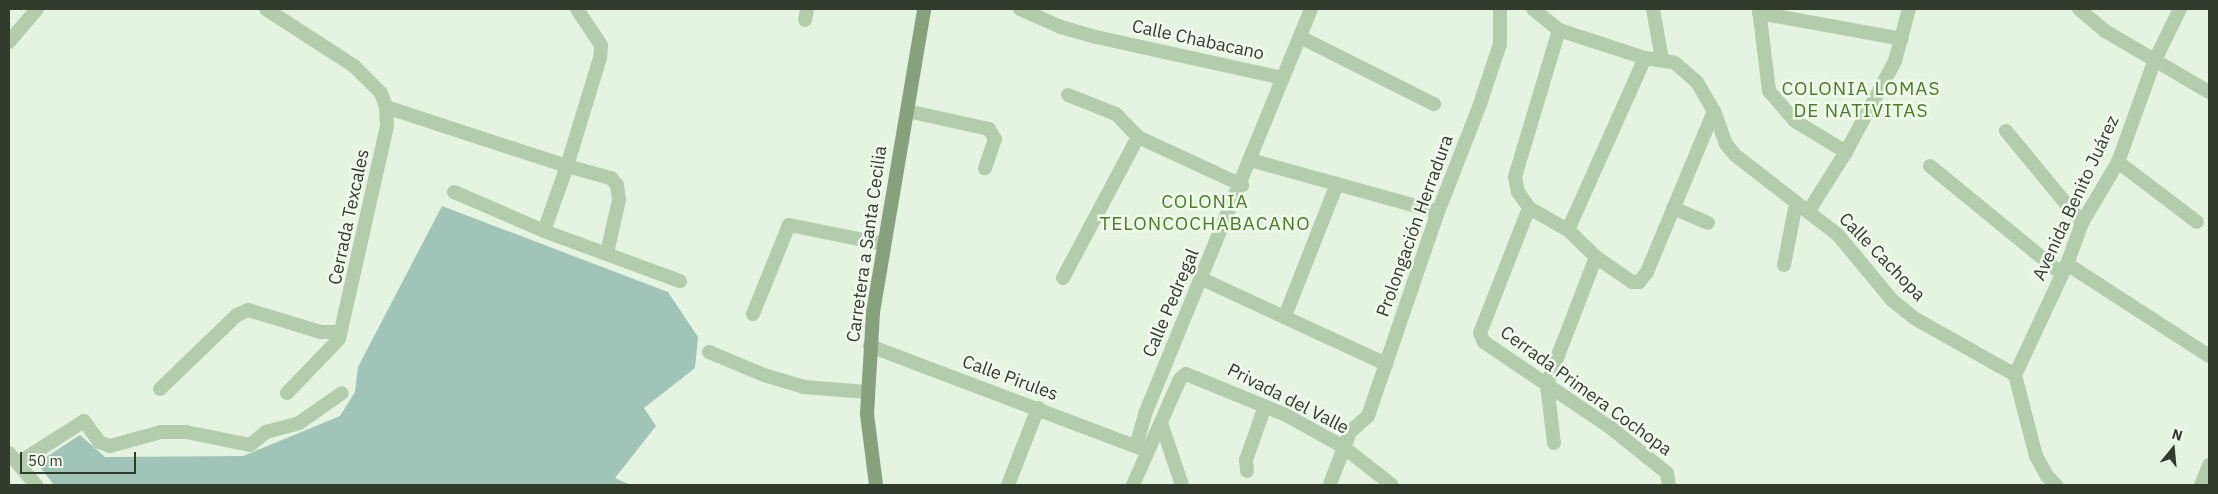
<!DOCTYPE html>
<html>
<head>
<meta charset="utf-8">
<style>
	body { margin:0 }
	#map { position:relative; width:2218px; height:494px; overflow:hidden; background:#e4f4e1; font-family:"IBM Plex Sans",sans-serif }
	div>[style] { position:absolute }
	.green>* { inset:0; background:#a0c4b8 }
	.minor>* { height:14px; margin:-7px; padding:0 7px; transform-origin:7px; border-radius:7px; background:#b3cdac }
	.secondary>* { height:14px; margin:-7px; padding:0 7px; transform-origin:7px; border-radius:7px; background:#88a17d }
	span { translate:-50% -50%; white-space:nowrap; text-align:center; line-height:1.15; -webkit-text-stroke:5px #f0fbee; paint-order:stroke }
	.street-label { font-size:18px; color:#313b2b }
	.neighbourhood-label { font-size:19px; color:#4a7f21; letter-spacing:1px }
	.frame { position:absolute; inset:0; border:10px solid #313b2b; pointer-events:none }
	.north { position:absolute; left:2148px; top:424px; width:50px; height:50px; -webkit-text-stroke:4px #f0fbee; paint-order:stroke; rotate:17deg; font-size:14px; font-weight:700; line-height:20px; text-align:center; color:#313b2b }
	.north::after { content:''; display:block; margin:auto; width:18px; height:22px; background:#313b2b; clip-path:polygon(50% 0,100% 100%,50% 72%,0 100%) }
	.scale { position:absolute; left:20px; top:452px; width:116px; height:22px; box-sizing:border-box; border:2px solid #313b2b; border-top:0; padding-left:6px; font-size:15px; line-height:18px; white-space:nowrap; color:#313b2b; -webkit-text-stroke:4px #f0fbee; paint-order:stroke }
</style>
</head>
<body>
<div id="map">
	<div class="green">
		<div style="clip-path:polygon(442px 206px,668px 292px,698px 337px,695px 368px,644px 408px,656px 426px,615px 478px,630px 485px,54px 485px,37px 463px,80px 435px,105px 457px,243px 456px,340px 416px,355px 392px,358px 367px)"></div>
	</div>
	<div class="minor">
		<div style="left:266px;top:9px;width:105px;rotate:32.9deg"></div>
		<div style="left:354px;top:66px;width:38px;rotate:45deg"></div>
		<div style="left:381px;top:93px;width:15px;rotate:70deg"></div>
		<div style="left:386px;top:107px;width:19px;rotate:87deg"></div>
		<div style="left:387px;top:126px;width:218px;rotate:102.7deg"></div>
		<div style="left:339px;top:339px;width:75px;rotate:133.9deg"></div>
		<div style="left:577px;top:9px;width:43px;rotate:56.3deg"></div>
		<div style="left:601px;top:45px;width:13px;rotate:94deg"></div>
		<div style="left:600px;top:58px;width:113px;rotate:107deg"></div>
		<div style="left:567px;top:166px;width:46px;rotate:15.3deg"></div>
		<div style="left:611px;top:178px;width:9px;rotate:49deg"></div>
		<div style="left:617px;top:185px;width:15px;rotate:82deg"></div>
		<div style="left:619px;top:200px;width:54px;rotate:102.8deg"></div>
		<div style="left:1020px;top:9px;width:45px;rotate:23.7deg"></div>
		<div style="left:1061px;top:27px;width:36px;rotate:16deg"></div>
		<div style="left:1096px;top:37px;width:191px;rotate:12.4deg"></div>
		<div style="left:1533px;top:9px;width:33px;rotate:39deg"></div>
		<div style="left:1559px;top:30px;width:90px;rotate:18deg"></div>
		<div style="left:1645px;top:58px;width:30px;rotate:9deg"></div>
		<div style="left:1675px;top:63px;width:29px;rotate:41deg"></div>
		<div style="left:1697px;top:82px;width:34px;rotate:60deg"></div>
		<div style="left:1714px;top:111px;width:35px;rotate:70deg"></div>
		<div style="left:1726px;top:144px;width:14px;rotate:51deg"></div>
		<div style="left:1735px;top:155px;width:130px;rotate:37.8deg"></div>
		<div style="left:1838px;top:235px;width:85px;rotate:50.3deg"></div>
		<div style="left:1892px;top:300px;width:28px;rotate:39deg"></div>
		<div style="left:1914px;top:318px;width:116px;rotate:29.4deg"></div>
		<div style="left:2015px;top:375px;width:84px;rotate:75.5deg"></div>
		<div style="left:2036px;top:456px;width:23px;rotate:61deg"></div>
		<div style="left:2047px;top:476px;width:13px;rotate:45deg"></div>
		<div style="left:1653px;top:9px;width:51px;rotate:79.8deg"></div>
		<div style="left:1759px;top:9px;width:83px;rotate:83deg"></div>
		<div style="left:1769px;top:91px;width:40px;rotate:49deg"></div>
		<div style="left:1795px;top:121px;width:60px;rotate:31.3deg"></div>
		<div style="left:2079px;top:9px;width:34px;rotate:40deg"></div>
		<div style="left:2105px;top:31px;width:121px;rotate:30.4deg"></div>
		<div style="left:1759px;top:13px;width:145px;rotate:10.3deg"></div>
		<div style="left:805px;top:20px;width:11px;rotate:-80deg"></div>
		<div style="left:1559px;top:30px;width:153px;rotate:106.7deg"></div>
		<div style="left:1515px;top:177px;width:15px;rotate:79deg"></div>
		<div style="left:1518px;top:192px;width:19px;rotate:55deg"></div>
		<div style="left:1529px;top:208px;width:134px;rotate:111.4deg"></div>
		<div style="left:1480px;top:333px;width:10px;rotate:66deg"></div>
		<div style="left:1484px;top:342px;width:153px;rotate:34.1deg"></div>
		<div style="left:1611px;top:428px;width:72px;rotate:38.8deg"></div>
		<div style="left:1667px;top:473px;width:12px;rotate:81deg"></div>
		<div style="left:1300px;top:37px;width:150px;rotate:26.6deg"></div>
		<div style="left:9px;top:42px;width:43px;rotate:-49.7deg"></div>
		<div style="left:1068px;top:95px;width:52px;rotate:21.6deg"></div>
		<div style="left:1116px;top:114px;width:32px;rotate:46deg"></div>
		<div style="left:1138px;top:137px;width:115px;rotate:24.8deg"></div>
		<div style="left:386px;top:107px;width:190px;rotate:18.1deg"></div>
		<div style="left:567px;top:166px;width:69px;rotate:109.5deg"></div>
		<div style="left:907px;top:111px;width:84px;rotate:12.4deg"></div>
		<div style="left:989px;top:129px;width:12px;rotate:59deg"></div>
		<div style="left:995px;top:139px;width:31px;rotate:109deg"></div>
		<div style="left:2006px;top:131px;width:119px;rotate:50.4deg"></div>
		<div style="left:1250px;top:160px;width:195px;rotate:15.5deg"></div>
		<div style="left:2118px;top:162px;width:99px;rotate:37.2deg"></div>
		<div style="left:1930px;top:166px;width:171px;rotate:39.3deg"></div>
		<div style="left:454px;top:192px;width:98px;rotate:23.4deg"></div>
		<div style="left:544px;top:231px;width:145px;rotate:20.2deg"></div>
		<div style="left:1529px;top:208px;width:45px;rotate:29.4deg"></div>
		<div style="left:1568px;top:230px;width:39px;rotate:44deg"></div>
		<div style="left:1596px;top:257px;width:44px;rotate:34.8deg"></div>
		<div style="left:1632px;top:282px;width:7px"></div>
		<div style="left:1639px;top:282px;width:13px;rotate:-51deg"></div>
		<div style="left:1647px;top:272px;width:174px;rotate:-67.4deg"></div>
		<div style="left:1673px;top:208px;width:38px;rotate:23deg"></div>
		<div style="left:1808px;top:212px;width:71px;rotate:-57.7deg"></div>
		<div style="left:1846px;top:152px;width:103px;rotate:-61.7deg"></div>
		<div style="left:1895px;top:61px;width:54px;rotate:-74.9deg"></div>
		<div style="left:1568px;top:230px;width:188px;rotate:-65.9deg"></div>
		<div style="left:2067px;top:264px;width:169px;rotate:32.9deg"></div>
		<div style="left:1784px;top:265px;width:63px;rotate:-79deg"></div>
		<div style="left:1063px;top:278px;width:160px;rotate:-62deg"></div>
		<div style="left:1202px;top:279px;width:203px;rotate:24.8deg"></div>
		<div style="left:753px;top:314px;width:96px;rotate:-68deg"></div>
		<div style="left:789px;top:225px;width:96px;rotate:11.4deg"></div>
		<div style="left:1285px;top:316px;width:142px;rotate:-68.5deg"></div>
		<div style="left:870px;top:346px;width:292px;rotate:20.7deg"></div>
		<div style="left:709px;top:352px;width:60px;rotate:22.7deg"></div>
		<div style="left:764px;top:375px;width:42px;rotate:16.7deg"></div>
		<div style="left:804px;top:387px;width:63px;rotate:4.5deg"></div>
		<div style="left:2015px;top:375px;width:123px;rotate:-64.9deg"></div>
		<div style="left:2067px;top:264px;width:44px;rotate:-69.9deg"></div>
		<div style="left:2082px;top:223px;width:71px;rotate:-59.5deg"></div>
		<div style="left:2118px;top:162px;width:106px;rotate:-70.2deg"></div>
		<div style="left:2154px;top:62px;width:59px;rotate:-63.9deg"></div>
		<div style="left:160px;top:389px;width:107px;rotate:-43.9deg"></div>
		<div style="left:237px;top:315px;width:12px;rotate:-24deg"></div>
		<div style="left:248px;top:310px;width:76px;rotate:16.8deg"></div>
		<div style="left:321px;top:332px;width:19px"></div>
		<div style="left:1161px;top:423px;width:65px;rotate:71.3deg"></div>
		<div style="left:1554px;top:443px;width:59px;rotate:-96.8deg"></div>
		<div style="left:1547px;top:384px;width:136px;rotate:-68.9deg"></div>
		<div style="left:1136px;top:446px;width:33px;rotate:-74deg"></div>
		<div style="left:1145px;top:414px;width:438px;rotate:-67.7deg"></div>
		<div style="left:9px;top:453px;width:42px;rotate:49.8deg"></div>
		<div style="left:18px;top:463px;width:78px;rotate:-32.5deg"></div>
		<div style="left:84px;top:421px;width:26px;rotate:54deg"></div>
		<div style="left:99px;top:442px;width:12px;rotate:20deg"></div>
		<div style="left:110px;top:446px;width:53px;rotate:-15.4deg"></div>
		<div style="left:161px;top:432px;width:25px"></div>
		<div style="left:186px;top:432px;width:65px;rotate:11.5deg"></div>
		<div style="left:250px;top:445px;width:21px;rotate:-39deg"></div>
		<div style="left:266px;top:432px;width:34px;rotate:-15deg"></div>
		<div style="left:299px;top:423px;width:52px;rotate:-34.9deg"></div>
		<div style="left:1247px;top:471px;width:11px;rotate:-95deg"></div>
		<div style="left:1246px;top:460px;width:57px;rotate:-70.6deg"></div>
		<div style="left:1330px;top:484px;width:56px;rotate:-69deg"></div>
		<div style="left:1350px;top:432px;width:24px;rotate:-42deg"></div>
		<div style="left:1368px;top:416px;width:216px;rotate:-71.1deg"></div>
		<div style="left:1438px;top:212px;width:116px;rotate:-68.7deg"></div>
		<div style="left:1480px;top:104px;width:63px;rotate:-71.6deg"></div>
		<div style="left:1500px;top:44px;width:35px;rotate:-90deg"></div>
		<div style="left:1008px;top:485px;width:83px;rotate:-68.7deg"></div>
		<div style="left:1133px;top:485px;width:116px;rotate:-66.1deg"></div>
		<div style="left:1180px;top:379px;width:8px;rotate:-40deg"></div>
		<div style="left:1186px;top:374px;width:108px;rotate:22.3deg"></div>
		<div style="left:1286px;top:415px;width:64px;rotate:29deg"></div>
		<div style="left:1342px;top:446px;width:63px;rotate:38deg"></div>
		<div style="left:2201px;top:485px;width:22px;rotate:-68deg"></div>
	</div>
	<div class="secondary">
		<div style="left:876px;top:485px;width:72px;rotate:-97.2deg"></div>
		<div style="left:867px;top:414px;width:102px;rotate:-86.6deg"></div>
		<div style="left:873px;top:312px;width:307px;rotate:-80.4deg"></div>
	</div>
	<div class="street-label">
		<span style="left:1198px;top:40px;rotate:12deg">Calle Chabacano</span>
		<span style="left:2076px;top:198px;rotate:-65deg">Avenida Benito Juárez</span>
		<span style="left:349px;top:217px;rotate:-78deg">Cerrada Texcales</span>
		<span style="left:1415px;top:226px;rotate:-70deg">Prolongación Herradura</span>
		<span style="left:867px;top:244px;rotate:-82deg">Carretera a Santa Cecilia</span>
		<span style="left:1882px;top:257px;rotate:46deg">Calle Cachopa</span>
		<span style="left:1171px;top:303px;rotate:-67deg">Calle Pedregal</span>
		<span style="left:1010px;top:378px;rotate:20deg">Calle Pirules</span>
		<span style="left:1586px;top:391px;rotate:36deg">Cerrada Primera Cochopa</span>
		<span style="left:1288px;top:399px;rotate:27deg">Privada del Valle</span>
	</div>
	<div class="neighbourhood-label">
		<span style="left:1861px;top:100px">COLONIA LOMAS<br>DE NATIVITAS</span>
		<span style="left:1205px;top:213px">COLONIA<br>TELONCOCHABACANO</span>
	</div>
	<div class="frame"></div>
	<div class="north">N</div>
	<div class="scale">50 m</div>
</div>
</body>
</html>
